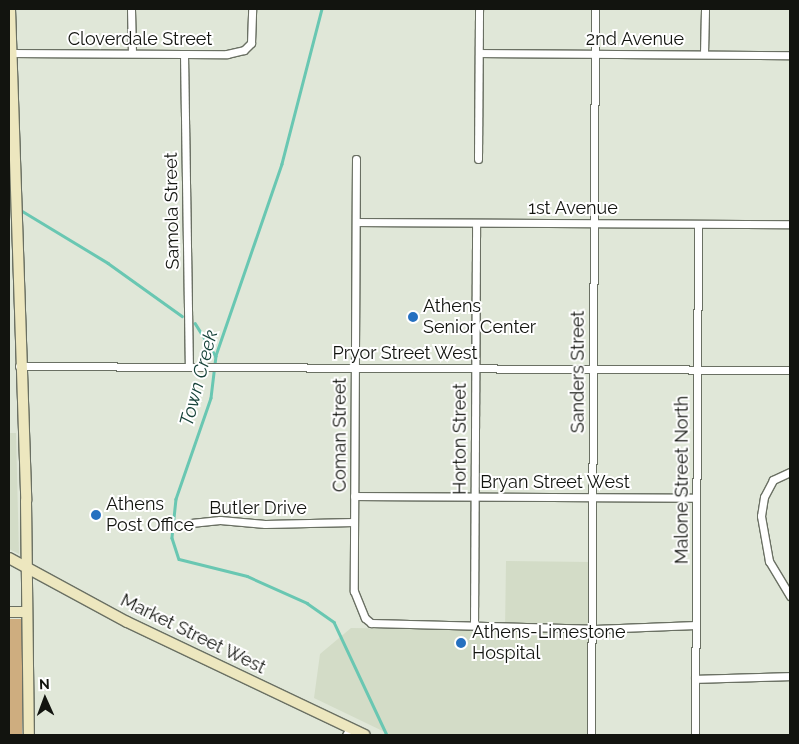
<!DOCTYPE html>
<html>
<head>
<meta charset="utf-8">
<style>
	body { margin:0 }
	#map { position:relative; width:799px; height:744px; overflow:hidden; background:#e0e7d8; font-family:Raleway,sans-serif }
	div>[style] { position:absolute }
	.built>* { inset:0; background:#d3dcc7 }
	.green>* { inset:0; background:#cead7f; transform-origin:0 0 }
	.stream>* { height:2.5px; margin:-1.25px; padding:0 1.25px; transform-origin:1.25px; border-radius:1.25px; background:#69c7b2 }
	.roads { filter:drop-shadow(1px 0 #6a7063) drop-shadow(-1px 0 #6a7063) drop-shadow(0 1px #6a7063) drop-shadow(0 -1px #6a7063) }
	.street>* { height:7px; margin:-3.5px; padding:0 3.5px; transform-origin:3.5px; border-radius:3.5px; background:#fff }
	.secondary>* { height:10px; margin:-5px; padding:0 5px; transform-origin:5px; border-radius:5px; background:#ede7bf }
	.dots>* { width:14px; height:14px; translate:-50% -50%; box-sizing:border-box; border:2px solid #fff; border-radius:50% }
	span { translate:-50% -50%; white-space:nowrap; text-align:center; line-height:1.15; -webkit-text-stroke:4px #fff; paint-order:stroke }
	.street-label { font-size:18px; color:#12140f }
	.poi-label { font-size:18px; color:#12140f }
	.left { translate:0 -50%; text-align:left }
	.water-label { font-size:19px; color:#164239; font-style:italic }
	.frame { position:absolute; inset:0; border:10px solid #12140f; pointer-events:none }
	.north { position:absolute; left:20px; top:674px; width:50px; height:50px; -webkit-text-stroke:4px #fff; paint-order:stroke; rotate:358deg; font-size:14px; font-weight:700; line-height:20px; text-align:center; color:#12140f }
	.north::after { content:''; display:block; margin:auto; width:18px; height:22px; background:#12140f; clip-path:polygon(50% 0,100% 100%,50% 72%,0 100%) }
</style>
</head>
<body>
<div id="map">
	<div class="built">
		<div style="clip-path:polygon(9px 433px,16px 433px,19px 554px,9px 549px)"></div>
		<div style="clip-path:polygon(506px 561px,590px 562px,587px 735px,391px 735px,314px 698px,320px 654px,351px 628px,505px 630px)"></div>
	</div>
	<div class="green">
		<div style="left:9px;top:619px;width:13px;height:116px"></div>
	</div>
	<div class="stream">
		<div style="left:322px;top:9px;width:160px;rotate:104.5deg"></div>
		<div style="left:282px;top:164px;width:203px;rotate:109deg"></div>
		<div style="left:216px;top:356px;width:42px;rotate:96.8deg"></div>
		<div style="left:211px;top:398px;width:107px;rotate:109.1deg"></div>
		<div style="left:176px;top:499px;width:39px;rotate:96deg"></div>
		<div style="left:172px;top:538px;width:22px;rotate:72deg"></div>
		<div style="left:179px;top:559px;width:70px;rotate:14deg"></div>
		<div style="left:247px;top:576px;width:66px;rotate:24.2deg"></div>
		<div style="left:307px;top:603px;width:33px;rotate:35deg"></div>
		<div style="left:334px;top:622px;width:125px;rotate:64.9deg"></div>
		<div style="left:19px;top:209px;width:104px;rotate:31.2deg"></div>
		<div style="left:108px;top:263px;width:91px;rotate:35.6deg"></div>
		<div style="left:195px;top:323px;width:39px;rotate:58deg"></div>
	</div>
	<div class="roads">
		<div class="street">
			<div style="left:131px;top:9px;width:44px;rotate:88.7deg"></div>
			<div style="left:11px;top:53px;width:216px;rotate:0.3deg"></div>
			<div style="left:227px;top:54px;width:17px;rotate:-13deg"></div>
			<div style="left:244px;top:50px;width:10px;rotate:-45deg"></div>
			<div style="left:251px;top:43px;width:34px;rotate:-88deg"></div>
			<div style="left:479px;top:53px;width:311px;rotate:0.4deg"></div>
			<div style="left:184px;top:54px;width:313px;rotate:89.1deg"></div>
			<div style="left:704px;top:54px;width:45px;rotate:-88.7deg"></div>
			<div style="left:356px;top:159px;width:432px;rotate:90.3deg"></div>
			<div style="left:354px;top:591px;width:29px;rotate:68deg"></div>
			<div style="left:365px;top:618px;width:8px;rotate:40deg"></div>
			<div style="left:371px;top:623px;width:223px;rotate:1.5deg"></div>
			<div style="left:594px;top:629px;width:102px;rotate:-2.2deg"></div>
			<div style="left:478px;top:159px;width:150px;rotate:-89.6deg"></div>
			<div style="left:356px;top:222px;width:434px;rotate:0.3deg"></div>
			<div style="left:19px;top:366px;width:771px;rotate:0.3deg"></div>
			<div style="left:790px;top:472px;width:19px;rotate:155deg"></div>
			<div style="left:773px;top:480px;width:19px;rotate:118deg"></div>
			<div style="left:764px;top:497px;width:19px;rotate:99deg"></div>
			<div style="left:761px;top:516px;width:46px;rotate:79.9deg"></div>
			<div style="left:769px;top:561px;width:41px;rotate:59deg"></div>
			<div style="left:354px;top:496px;width:342px;rotate:0.3deg"></div>
			<div style="left:191px;top:523px;width:29px;rotate:-6deg"></div>
			<div style="left:220px;top:520px;width:45px;rotate:5.1deg"></div>
			<div style="left:265px;top:524px;width:89px;rotate:-1.3deg"></div>
			<div style="left:474px;top:625px;width:402px;rotate:-89.7deg"></div>
			<div style="left:695px;top:679px;width:95px;rotate:-1.8deg"></div>
			<div style="left:346px;top:735px;width:8px;rotate:-60deg"></div>
			<div style="left:591px;top:735px;width:726px;rotate:-89.68deg"></div>
			<div style="left:695px;top:735px;width:511px;rotate:-89.66deg"></div>
		</div>
		<div class="secondary">
			<div style="left:10px;top:9px;width:492px;rotate:88.1deg"></div>
			<div style="left:26px;top:501px;width:234px;rotate:89.3deg"></div>
			<div style="left:9px;top:558px;width:134px;rotate:28.5deg"></div>
			<div style="left:127px;top:622px;width:263px;rotate:25.4deg"></div>
			<div style="left:9px;top:612px;width:18px"></div>
		</div>
	</div>
	<div class="dots">
		<div style="left:413px;top:317px;background:#2570c0"></div>
		<div style="left:96px;top:515px;background:#2570c0"></div>
		<div style="left:461px;top:643px;background:#2570c0"></div>
	</div>
	<div class="street-label">
		<span style="left:140px;top:39px">Cloverdale Street</span>
		<span style="left:635px;top:39px">2nd Avenue</span>
		<span style="left:573px;top:208px">1st Avenue</span>
		<span style="left:172px;top:211px;rotate:-91deg">Samola Street</span>
		<span style="left:405px;top:353px">Pryor Street West</span>
		<span style="left:578px;top:372px;rotate:-90deg">Sanders Street</span>
		<span style="left:340px;top:435px;rotate:-90deg">Coman Street</span>
		<span style="left:460px;top:439px;rotate:-90deg">Horton Street</span>
		<span style="left:682px;top:480px;rotate:-90deg">Malone Street North</span>
		<span style="left:555px;top:482px">Bryan Street West</span>
		<span style="left:258px;top:508px">Butler Drive</span>
		<span style="left:193px;top:634px;rotate:26deg">Market Street West</span>
	</div>
	<div class="poi-label">
		<span class="left" style="left:423px;top:317px">Athens<br>Senior Center</span>
		<span class="left" style="left:106px;top:515px">Athens<br>Post Office</span>
		<span class="left" style="left:472px;top:643px">Athens-Limestone<br>Hospital</span>
	</div>
	<div class="water-label">
		<span style="left:199px;top:378px;rotate:-75deg">Town Creek</span>
	</div>
	<div class="frame"></div>
	<div class="north">N</div>
</div>
</body>
</html>
